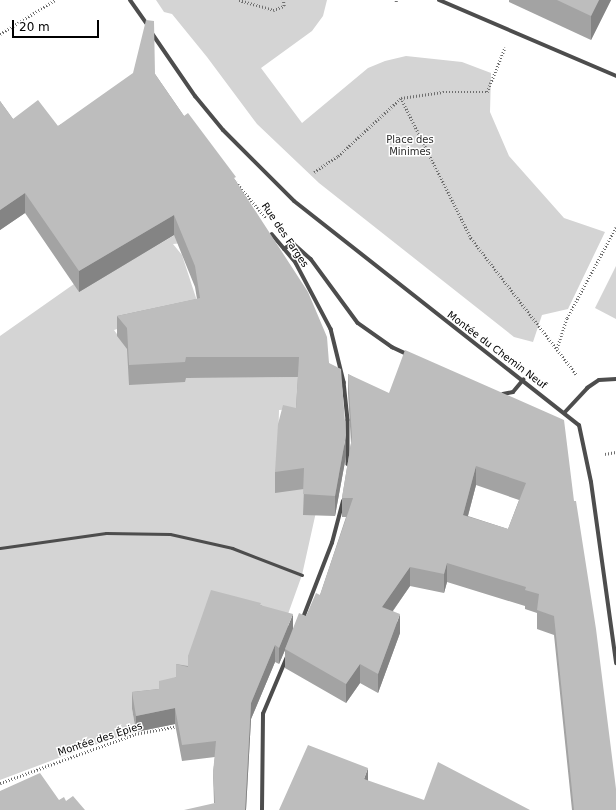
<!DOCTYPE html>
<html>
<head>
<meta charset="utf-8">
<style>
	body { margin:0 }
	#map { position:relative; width:616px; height:810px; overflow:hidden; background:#fff; font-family:"DejaVu Sans",sans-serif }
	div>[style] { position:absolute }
	.green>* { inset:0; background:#d4d4d4 }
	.path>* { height:2.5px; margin-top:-1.25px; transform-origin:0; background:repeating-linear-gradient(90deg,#6f6f6f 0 1px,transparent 0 3px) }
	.service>* { height:3px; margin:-1.5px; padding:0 1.5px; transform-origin:1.5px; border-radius:1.5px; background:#4d4d4d }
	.pedestrian>* { height:3.5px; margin:-1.75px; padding:0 1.75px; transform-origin:1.75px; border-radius:1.75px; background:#4d4d4d }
	.minor>* { height:4px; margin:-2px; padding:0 2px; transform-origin:2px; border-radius:2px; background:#4d4d4d }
	.wall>* { inset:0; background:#a3a3a3 }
	.shaded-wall>* { inset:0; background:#848484 }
	.building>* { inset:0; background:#bdbdbd }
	span { translate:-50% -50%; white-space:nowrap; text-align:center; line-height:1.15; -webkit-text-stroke:3px #fff; paint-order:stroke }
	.park-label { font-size:10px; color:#2b2b2b }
	.street-label { font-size:10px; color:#000 }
	.scale { position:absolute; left:12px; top:20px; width:87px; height:18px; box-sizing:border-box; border:2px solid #000; border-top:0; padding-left:5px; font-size:12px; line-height:14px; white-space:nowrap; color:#000; -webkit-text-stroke:3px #fff; paint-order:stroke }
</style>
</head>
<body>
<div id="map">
	<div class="green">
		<div style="clip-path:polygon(156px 0,327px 0,323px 16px,312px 31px,261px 68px,302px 123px,368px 68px,385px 61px,406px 56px,462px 62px,491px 73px,490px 112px,509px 156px,564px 218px,605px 232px,568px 309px,542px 315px,533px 342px,514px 337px,319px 183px,257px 124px,207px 57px,172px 14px,164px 12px)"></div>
		<div style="clip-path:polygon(178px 233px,183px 243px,173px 244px,182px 255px,198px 304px,114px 330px,133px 356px,186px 378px,299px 377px,297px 409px,279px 410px,278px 450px,304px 489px,316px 512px,302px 575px,283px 628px,202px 669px,188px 665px,188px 683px,132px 709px,136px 732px,85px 748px,0 780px,0 336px,74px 284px,79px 291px)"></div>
		<div style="clip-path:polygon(616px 266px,616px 319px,595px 308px)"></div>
	</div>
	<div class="path">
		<div style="left:239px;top:0;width:35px;rotate:16deg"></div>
		<div style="left:273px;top:10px;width:12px;rotate:-20deg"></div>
		<div style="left:284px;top:6px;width:6px;rotate:-99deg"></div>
		<div style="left:396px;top:2px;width:2px;rotate:-90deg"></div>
		<div style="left:0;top:34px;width:65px;rotate:-31.7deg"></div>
		<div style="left:401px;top:98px;width:157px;rotate:63.4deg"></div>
		<div style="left:471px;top:238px;width:173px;rotate:52.3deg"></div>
		<div style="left:314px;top:172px;width:29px;rotate:-34deg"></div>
		<div style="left:338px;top:156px;width:86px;rotate:-42.6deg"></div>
		<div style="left:401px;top:98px;width:42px;rotate:-8.1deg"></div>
		<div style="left:443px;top:92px;width:44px"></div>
		<div style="left:487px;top:92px;width:48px;rotate:-68.2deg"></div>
		<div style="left:236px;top:182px;width:47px;rotate:50.2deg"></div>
		<div style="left:557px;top:348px;width:32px;rotate:-72deg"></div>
		<div style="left:567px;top:318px;width:103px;rotate:-61.7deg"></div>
		<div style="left:605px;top:454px;width:11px;rotate:-10deg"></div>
		<div style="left:0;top:783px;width:144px;rotate:-19.9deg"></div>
		<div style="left:135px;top:734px;width:44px;rotate:-10.5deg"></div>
	</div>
	<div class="service">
		<div style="left:0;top:548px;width:107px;rotate:-8.1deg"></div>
		<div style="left:106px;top:533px;width:64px;rotate:0.9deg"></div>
		<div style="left:170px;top:534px;width:64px;rotate:12.7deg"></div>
		<div style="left:232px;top:548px;width:75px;rotate:21.1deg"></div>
	</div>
	<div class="pedestrian">
		<div style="left:272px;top:234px;width:38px;rotate:50deg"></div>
		<div style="left:296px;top:263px;width:75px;rotate:62.1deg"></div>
		<div style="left:331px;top:329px;width:55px;rotate:76.2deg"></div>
		<div style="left:344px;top:382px;width:38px;rotate:84deg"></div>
		<div style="left:348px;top:420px;width:44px;rotate:90deg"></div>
		<div style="left:284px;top:249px;width:11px;rotate:-34deg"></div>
		<div style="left:293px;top:243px;width:24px;rotate:42deg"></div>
		<div style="left:311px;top:259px;width:79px;rotate:53.7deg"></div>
		<div style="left:358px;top:323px;width:42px;rotate:35.2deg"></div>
		<div style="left:392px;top:347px;width:17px;rotate:25deg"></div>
		<div style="left:503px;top:394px;width:10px;rotate:-11deg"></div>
		<div style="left:513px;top:392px;width:16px;rotate:-50deg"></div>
		<div style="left:303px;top:618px;width:80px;rotate:-68.9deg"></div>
		<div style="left:332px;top:543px;width:43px;rotate:-75.3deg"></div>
		<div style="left:262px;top:810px;width:96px;rotate:-89.4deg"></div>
		<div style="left:263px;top:714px;width:62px;rotate:-67.2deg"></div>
	</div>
	<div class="minor">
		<div style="left:130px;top:0;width:32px;rotate:55deg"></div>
		<div style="left:439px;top:0;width:193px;rotate:23.2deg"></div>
		<div style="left:151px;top:32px;width:78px;rotate:55.5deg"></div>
		<div style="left:195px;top:96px;width:44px;rotate:50.5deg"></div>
		<div style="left:223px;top:130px;width:100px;rotate:45deg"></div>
		<div style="left:294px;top:201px;width:362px;rotate:38.2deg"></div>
		<div style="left:579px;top:425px;width:58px;rotate:78.1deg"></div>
		<div style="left:591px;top:482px;width:183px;rotate:82.1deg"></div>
		<div style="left:565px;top:412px;width:33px;rotate:-47deg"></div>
		<div style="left:587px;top:388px;width:14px;rotate:-34deg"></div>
		<div style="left:599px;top:380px;width:17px;rotate:-3deg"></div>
	</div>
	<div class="wall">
		<div style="clip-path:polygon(509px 0,611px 0,591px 40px,509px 2px)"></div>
		<div style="clip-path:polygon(155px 74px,184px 116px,236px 181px,329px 363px,346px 456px,335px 516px,303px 515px,304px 489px,275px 493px,275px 472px,296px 408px,298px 377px,186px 378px,185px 382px,129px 385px,127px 349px,117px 336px,117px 316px,197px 299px,195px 287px,174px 235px,79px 292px,25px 213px,0 230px,0 101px,13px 119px,58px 126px)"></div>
		<div style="clip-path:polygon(evenodd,348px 374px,574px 501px,616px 810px,572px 810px,554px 635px,537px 629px,537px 613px,525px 609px,525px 606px,447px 582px,444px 593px,410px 586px,393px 611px,400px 633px,378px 693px,360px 683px,346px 703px,285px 668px,285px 650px,279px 664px,275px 662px,251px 719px,246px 810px,214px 803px,213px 773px,215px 757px,182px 761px,175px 724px,136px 732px,132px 709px,132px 692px,159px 689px,176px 677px,176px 664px,188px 666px,188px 656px,261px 605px,293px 629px,306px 616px,320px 595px,346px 517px,342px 517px,342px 498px,351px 443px,348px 393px,348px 374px,476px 485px,519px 500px,508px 529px,468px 516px,476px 485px)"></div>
	</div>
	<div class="shaded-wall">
		<div style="clip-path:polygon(599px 0,611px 0,591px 40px,591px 16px)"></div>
		<div style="clip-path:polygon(25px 193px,25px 213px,0 230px,0 210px)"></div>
		<div style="clip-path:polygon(174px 215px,174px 235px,79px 292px,79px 271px)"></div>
		<div style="clip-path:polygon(346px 435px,346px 456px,335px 516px,335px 496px)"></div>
		<div style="clip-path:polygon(476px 466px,476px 485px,463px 534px,463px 515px)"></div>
		<div style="clip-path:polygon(447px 563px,447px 582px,444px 593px,444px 574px)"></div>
		<div style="clip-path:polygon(410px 567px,410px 586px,382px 626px,382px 607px)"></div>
		<div style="clip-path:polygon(293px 614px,293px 631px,285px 649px,285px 650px,279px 664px,279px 648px)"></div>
		<div style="clip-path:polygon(400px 614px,400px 633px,378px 693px,378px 674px)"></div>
		<div style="clip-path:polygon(275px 645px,275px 662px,251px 719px,246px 810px,245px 810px,251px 703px)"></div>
		<div style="clip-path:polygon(360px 664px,360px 683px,346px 703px,346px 684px)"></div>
		<div style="clip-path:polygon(175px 708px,175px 724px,136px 732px,136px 716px)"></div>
		<div style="clip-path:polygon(368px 768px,368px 786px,364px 779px)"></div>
	</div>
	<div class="building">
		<div style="clip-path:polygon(557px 0,599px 0,591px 16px)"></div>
		<div style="clip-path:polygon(146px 20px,154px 21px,155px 74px,184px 116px,188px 113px,236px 177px,234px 178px,308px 292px,327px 337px,329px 363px,341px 369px,346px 435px,335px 496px,303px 494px,304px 468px,275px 472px,278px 424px,283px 405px,296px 408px,299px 357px,186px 357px,185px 362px,129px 365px,127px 328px,117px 316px,200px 298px,195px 266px,174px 215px,79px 271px,25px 193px,0 210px,0 101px,13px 119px,38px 100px,58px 126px,133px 73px)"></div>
		<div style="clip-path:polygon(evenodd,405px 350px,564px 420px,574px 501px,576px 501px,596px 629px,616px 789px,616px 810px,574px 810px,554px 616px,537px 610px,539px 594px,525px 590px,526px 587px,447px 563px,444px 574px,410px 567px,382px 607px,400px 614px,378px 674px,360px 664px,346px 684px,285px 649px,299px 613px,306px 616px,316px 593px,320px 595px,353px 498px,342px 498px,352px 437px,348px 374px,389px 393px,405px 350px,476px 466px,526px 483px,508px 529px,463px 515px,476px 466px)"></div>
		<div style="clip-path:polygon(211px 590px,261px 603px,260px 605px,293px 614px,279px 648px,275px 645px,251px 703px,245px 810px,184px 810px,215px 803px,213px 773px,216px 741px,182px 745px,175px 708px,136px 716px,132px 692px,159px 689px,159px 681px,176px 677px,176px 664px,188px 667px,188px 656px)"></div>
		<div style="clip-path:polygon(308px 745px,368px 768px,364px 779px,424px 800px,438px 762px,530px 810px,279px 810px)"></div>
		<div style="clip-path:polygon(40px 773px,59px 800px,64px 797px,66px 801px,73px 796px,85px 810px,0 810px,0 791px)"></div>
	</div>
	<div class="park-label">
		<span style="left:410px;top:145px">Place des<br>Minimes</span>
	</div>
	<div class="street-label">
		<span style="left:285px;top:235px;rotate:56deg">Rue des Farges</span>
		<span style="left:497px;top:350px;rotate:37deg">Montée du Chemin Neuf</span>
		<span style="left:100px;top:739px;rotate:-18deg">Montée des Épies</span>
	</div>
	<div class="scale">20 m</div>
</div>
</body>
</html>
